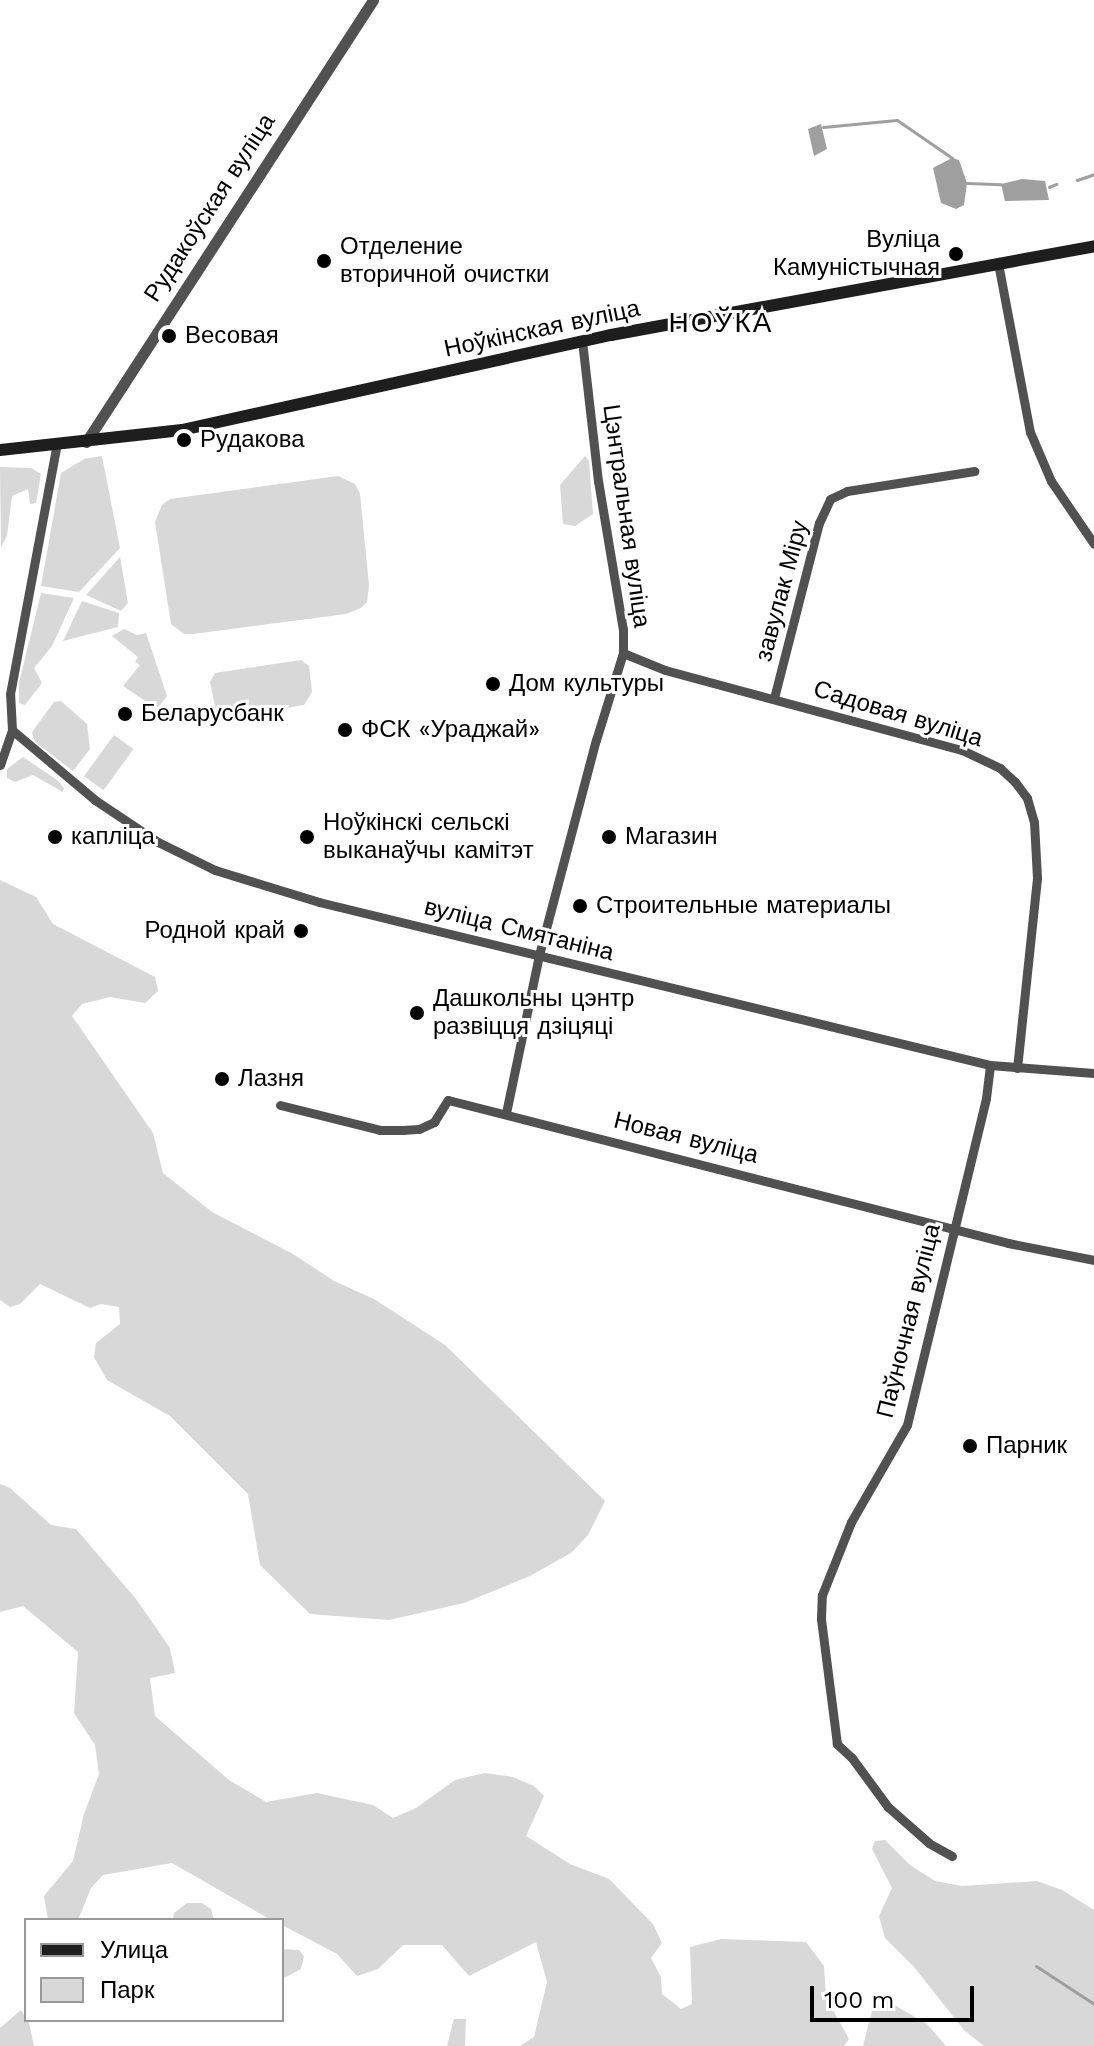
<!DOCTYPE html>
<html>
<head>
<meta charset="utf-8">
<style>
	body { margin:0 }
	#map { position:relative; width:1094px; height:2046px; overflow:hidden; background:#fff; font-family:"Work Sans",sans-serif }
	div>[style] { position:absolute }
	.green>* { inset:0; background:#d8d8d8; transform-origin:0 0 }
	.water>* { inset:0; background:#9f9f9f }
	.stream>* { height:3px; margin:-1.5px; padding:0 1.5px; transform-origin:1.5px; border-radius:1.5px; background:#9f9f9f }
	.minor>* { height:9px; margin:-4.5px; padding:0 4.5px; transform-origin:4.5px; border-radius:4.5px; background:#515151 }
	.tertiary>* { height:11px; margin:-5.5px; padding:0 5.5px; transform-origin:5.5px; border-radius:5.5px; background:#515151 }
	.secondary>* { height:12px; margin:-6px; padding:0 6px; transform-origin:6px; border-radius:6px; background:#1e1e1e }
	.dots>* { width:22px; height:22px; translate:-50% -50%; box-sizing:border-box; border:4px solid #fff; border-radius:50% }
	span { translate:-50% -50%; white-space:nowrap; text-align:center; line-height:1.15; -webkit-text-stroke:6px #fff; paint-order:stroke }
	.street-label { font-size:24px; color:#000 }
	.poi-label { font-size:24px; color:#000 }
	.right { translate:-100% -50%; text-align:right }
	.left { translate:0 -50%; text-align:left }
	.quarter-label { font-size:28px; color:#000; letter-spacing:2px }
	.legend { position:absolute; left:24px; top:1918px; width:260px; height:104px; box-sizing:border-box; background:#fff; border:2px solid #999; margin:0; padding:10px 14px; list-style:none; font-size:24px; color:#000 }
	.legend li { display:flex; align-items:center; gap:16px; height:40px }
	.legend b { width:40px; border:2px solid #999 }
	.scale { position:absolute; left:810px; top:1986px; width:164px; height:36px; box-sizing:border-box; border:4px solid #000; border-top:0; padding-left:10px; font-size:24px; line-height:28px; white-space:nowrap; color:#000; -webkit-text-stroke:6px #fff; paint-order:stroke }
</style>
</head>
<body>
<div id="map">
	<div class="green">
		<div style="clip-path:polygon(102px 456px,120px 548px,79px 592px,41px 586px,61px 473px,84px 459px)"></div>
		<div style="clip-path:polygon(585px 456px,589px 461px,593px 514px,575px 526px,563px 524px,560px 485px)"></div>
		<div style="clip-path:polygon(0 467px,31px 468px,41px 474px,36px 503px,30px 504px,28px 489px,12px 496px,7px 536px,1px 547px)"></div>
		<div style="clip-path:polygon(338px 476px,355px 484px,360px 494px,369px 585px,367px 602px,361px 608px,346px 614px,193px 634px,184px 634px,171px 624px,155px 522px,162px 505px,170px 499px)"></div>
		<div style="clip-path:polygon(120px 557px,128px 603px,121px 611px,86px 595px)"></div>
		<div style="clip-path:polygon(41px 593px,74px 598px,52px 646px,34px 668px,42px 683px,25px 705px,19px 703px,19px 683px)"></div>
		<div style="clip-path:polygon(82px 601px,119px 613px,118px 627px,63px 641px)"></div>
		<div style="clip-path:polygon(124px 629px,137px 635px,146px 633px,167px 696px,157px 709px,123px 686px,140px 665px,135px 662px,138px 657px,112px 636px)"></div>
		<div style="clip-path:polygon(301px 660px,309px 666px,312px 692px,304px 705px,230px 717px,217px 715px,210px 682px,215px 673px)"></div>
		<div style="clip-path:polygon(61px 701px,87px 724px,90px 749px,73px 771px,35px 742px,32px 732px,54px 702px)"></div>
		<div style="left:114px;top:735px;width:24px;height:51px;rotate:36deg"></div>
		<div style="clip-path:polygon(23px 757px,57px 780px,64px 788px,63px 792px,33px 775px,15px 782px,7px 778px,7px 769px)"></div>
		<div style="clip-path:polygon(0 880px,36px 897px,53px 924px,155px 977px,158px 991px,145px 1003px,110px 997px,82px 1004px,72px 1016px,153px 1133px,163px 1173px,212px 1212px,293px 1254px,334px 1281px,374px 1299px,445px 1345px,605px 1501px,588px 1535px,571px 1553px,530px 1576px,464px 1603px,389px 1620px,310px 1614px,260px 1565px,248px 1494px,170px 1416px,107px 1380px,94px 1357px,96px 1343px,120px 1324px,119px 1307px,101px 1304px,90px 1308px,40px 1284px,20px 1304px,10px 1307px,0 1300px)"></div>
		<div style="clip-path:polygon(0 1484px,10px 1488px,51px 1525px,76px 1529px,136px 1599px,170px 1648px,175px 1673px,150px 1678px,155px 1716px,229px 1780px,266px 1802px,317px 1793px,373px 1805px,393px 1818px,416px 1808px,455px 1780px,485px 1773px,513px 1777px,534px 1786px,544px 1796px,526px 1836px,570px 1864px,609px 1879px,653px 1924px,662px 1943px,651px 1958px,661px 1977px,662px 1994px,681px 2009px,692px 2004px,690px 1947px,721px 1939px,806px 1942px,824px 1966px,826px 1997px,849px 2039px,844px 2046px,520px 2046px,534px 2037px,547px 1982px,536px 1942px,469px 1976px,442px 1945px,403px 1945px,378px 1969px,357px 1976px,337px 1954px,282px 1925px,282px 1920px,271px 1920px,172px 1863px,103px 1875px,91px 1888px,78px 1920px,48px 1920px,44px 1896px,73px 1861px,84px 1814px,99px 1774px,95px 1745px,74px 1713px,78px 1652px,23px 1606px,0 1612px)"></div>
		<div style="clip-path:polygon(885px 1840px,910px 1865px,935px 1881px,962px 1886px,1037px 1881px,1062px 1890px,1094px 1910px,1094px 2046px,984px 2046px,964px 2030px,914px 1967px,885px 1938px,879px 1916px,892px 1888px,872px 1849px,875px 1841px)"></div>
		<div style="clip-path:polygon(187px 1903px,202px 1903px,211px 1909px,214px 1920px,173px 1920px,174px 1913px)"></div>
		<div style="clip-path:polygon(282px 1949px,299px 1950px,304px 1956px,301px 1969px,282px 1979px)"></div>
		<div style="clip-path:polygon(884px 1999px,927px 2024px,946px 2046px,863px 2046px,872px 2011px)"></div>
		<div style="clip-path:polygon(21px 2010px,29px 2023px,34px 2046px,0 2046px,0 2028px)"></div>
		<div style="clip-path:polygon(454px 2019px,466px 2019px,465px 2046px,447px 2046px)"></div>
	</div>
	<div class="water">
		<div style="clip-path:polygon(821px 124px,827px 149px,814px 156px,808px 129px)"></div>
		<div style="clip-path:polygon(952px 158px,959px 160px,967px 183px,964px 205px,956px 209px,941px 203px,933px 168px)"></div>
		<div style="clip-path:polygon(1022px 179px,1045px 181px,1049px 200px,1005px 201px,1001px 184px)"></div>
	</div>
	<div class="stream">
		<div style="left:823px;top:127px;width:74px;rotate:-5.4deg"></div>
		<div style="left:897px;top:120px;width:67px;rotate:34.6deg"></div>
		<div style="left:1077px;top:180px;width:18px;rotate:-19deg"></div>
		<div style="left:967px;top:183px;width:34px;rotate:2deg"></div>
		<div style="left:1049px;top:187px;width:8px;rotate:-23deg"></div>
		<div style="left:1036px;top:1966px;width:69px;rotate:33.2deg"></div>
	</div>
	<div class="minor">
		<div style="left:998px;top:263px;width:172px;rotate:79.3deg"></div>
		<div style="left:1030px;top:432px;width:53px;rotate:66.8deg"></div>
		<div style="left:1051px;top:481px;width:76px;rotate:55.7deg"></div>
		<div style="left:623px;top:653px;width:45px;rotate:22deg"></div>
		<div style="left:665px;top:670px;width:308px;rotate:15.1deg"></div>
		<div style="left:962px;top:750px;width:42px;rotate:25.3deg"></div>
		<div style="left:1000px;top:768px;width:21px;rotate:43deg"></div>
		<div style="left:1015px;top:782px;width:20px;rotate:53deg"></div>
		<div style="left:1027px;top:798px;width:25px;rotate:74deg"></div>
		<div style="left:1034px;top:822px;width:56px;rotate:86.9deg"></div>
		<div style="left:1037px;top:878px;width:191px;rotate:96deg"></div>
		<div style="left:774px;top:698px;width:181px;rotate:-75.6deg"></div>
		<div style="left:819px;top:523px;width:26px;rotate:-65deg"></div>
		<div style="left:830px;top:499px;width:19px;rotate:-25deg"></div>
		<div style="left:847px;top:491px;width:129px;rotate:-8.9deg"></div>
		<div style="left:12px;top:730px;width:109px;rotate:40.1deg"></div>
		<div style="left:95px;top:800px;width:76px;rotate:33.7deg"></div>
		<div style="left:158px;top:842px;width:64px;rotate:26.2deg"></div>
		<div style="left:215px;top:870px;width:109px;rotate:17.1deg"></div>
		<div style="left:319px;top:902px;width:691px;rotate:13.65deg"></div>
		<div style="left:990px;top:1065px;width:104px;rotate:4.4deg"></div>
		<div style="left:0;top:765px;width:37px;rotate:-71deg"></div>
		<div style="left:12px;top:730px;width:36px;rotate:-93deg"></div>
		<div style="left:10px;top:694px;width:254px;rotate:-79.4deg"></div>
		<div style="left:280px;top:1105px;width:103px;rotate:14deg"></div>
		<div style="left:380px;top:1130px;width:23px"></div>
		<div style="left:403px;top:1130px;width:16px;rotate:-4deg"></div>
		<div style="left:419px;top:1129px;width:17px;rotate:-25deg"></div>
		<div style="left:434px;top:1122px;width:26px;rotate:-58deg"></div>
		<div style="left:448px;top:1100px;width:578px;rotate:14.32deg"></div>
		<div style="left:1008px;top:1243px;width:88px;rotate:11.2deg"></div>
		<div style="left:506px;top:1113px;width:161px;rotate:-78.2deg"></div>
		<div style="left:539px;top:955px;width:222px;rotate:-75.2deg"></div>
		<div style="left:596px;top:740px;width:91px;rotate:-72.8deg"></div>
		<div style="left:623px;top:653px;width:23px;rotate:-90deg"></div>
		<div style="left:623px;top:630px;width:151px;rotate:-99.5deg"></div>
		<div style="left:598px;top:481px;width:141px;rotate:-96.5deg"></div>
		<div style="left:952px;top:1856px;width:26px;rotate:-151deg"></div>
		<div style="left:929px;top:1843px;width:55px;rotate:-138.7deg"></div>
		<div style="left:888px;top:1807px;width:61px;rotate:-126.3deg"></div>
		<div style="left:852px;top:1758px;width:21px;rotate:-137deg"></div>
		<div style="left:837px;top:1744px;width:126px;rotate:-97.3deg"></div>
		<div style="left:821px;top:1619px;width:24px;rotate:-88deg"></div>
		<div style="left:822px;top:1595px;width:79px;rotate:-68.3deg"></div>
		<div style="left:851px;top:1522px;width:112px;rotate:-60deg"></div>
		<div style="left:907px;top:1425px;width:336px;rotate:-76.4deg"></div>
		<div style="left:986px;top:1098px;width:33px;rotate:-83deg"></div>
	</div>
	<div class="tertiary">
		<div style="left:86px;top:442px;width:527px;rotate:-57deg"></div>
	</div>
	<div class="secondary">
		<div style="left:0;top:450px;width:183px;rotate:-6.3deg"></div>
		<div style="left:182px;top:430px;width:439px;rotate:-12.5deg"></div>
		<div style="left:611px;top:335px;width:491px;rotate:-10.4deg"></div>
	</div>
	<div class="dots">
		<div style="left:956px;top:254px;background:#000"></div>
		<div style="left:324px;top:261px;background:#000"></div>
		<div style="left:169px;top:336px;background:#000"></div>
		<div style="left:184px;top:440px;background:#000"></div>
		<div style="left:493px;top:684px;background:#000"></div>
		<div style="left:125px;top:714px;background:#000"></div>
		<div style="left:345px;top:730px;background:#000"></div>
		<div style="left:55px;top:837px;background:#000"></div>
		<div style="left:307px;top:837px;background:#000"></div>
		<div style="left:609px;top:837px;background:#000"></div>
		<div style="left:580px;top:906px;background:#000"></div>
		<div style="left:301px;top:931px;background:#000"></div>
		<div style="left:417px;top:1013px;background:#000"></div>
		<div style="left:222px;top:1079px;background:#000"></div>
		<div style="left:970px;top:1446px;background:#000"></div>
	</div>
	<div class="street-label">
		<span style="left:210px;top:208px;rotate:-57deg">Рудакоўская вуліца</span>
		<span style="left:542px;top:329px;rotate:-12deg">Ноўкінская вуліца</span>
		<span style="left:626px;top:516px;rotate:82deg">Цэнтральная вуліца</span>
		<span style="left:782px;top:591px;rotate:-75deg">завулак Міру</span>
		<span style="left:898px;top:714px;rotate:17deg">Садовая вуліца</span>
		<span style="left:519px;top:930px;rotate:14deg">вуліца Смятаніна</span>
		<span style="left:686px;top:1138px;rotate:14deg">Новая вуліца</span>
		<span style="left:909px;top:1321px;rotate:-76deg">Паўночная вуліца</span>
	</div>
	<div class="poi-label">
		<span class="right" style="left:940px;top:254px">Вуліца<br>Камуністычная</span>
		<span class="left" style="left:340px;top:261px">Отделение<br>вторичной очистки</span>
		<span class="left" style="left:185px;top:336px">Весовая</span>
		<span class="left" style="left:200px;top:440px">Рудакова</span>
		<span class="left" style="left:509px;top:684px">Дом культуры</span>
		<span class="left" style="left:141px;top:714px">Беларусбанк</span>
		<span class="left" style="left:361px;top:730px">ФСК «Ураджай»</span>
		<span class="left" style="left:323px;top:837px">Ноўкінскі сельскі<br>выканаўчы камітэт</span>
		<span class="left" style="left:71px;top:837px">капліца</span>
		<span class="left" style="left:625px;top:837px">Магазин</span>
		<span class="left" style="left:596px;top:906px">Строительные материалы</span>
		<span class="right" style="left:285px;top:931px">Родной край</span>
		<span class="left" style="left:433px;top:1013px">Дашкольны цэнтр<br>развіцця дзіцяці</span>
		<span class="left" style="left:238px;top:1079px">Лазня</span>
		<span class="left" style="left:986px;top:1446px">Парник</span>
	</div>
	<div class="quarter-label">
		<span style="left:721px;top:323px">НОЎКА</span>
	</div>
	<ul class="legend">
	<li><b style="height:10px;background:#1e1e1e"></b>Улица</li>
	<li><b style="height:22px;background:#d8d8d8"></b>Парк</li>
	</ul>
	<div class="scale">100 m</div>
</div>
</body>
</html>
